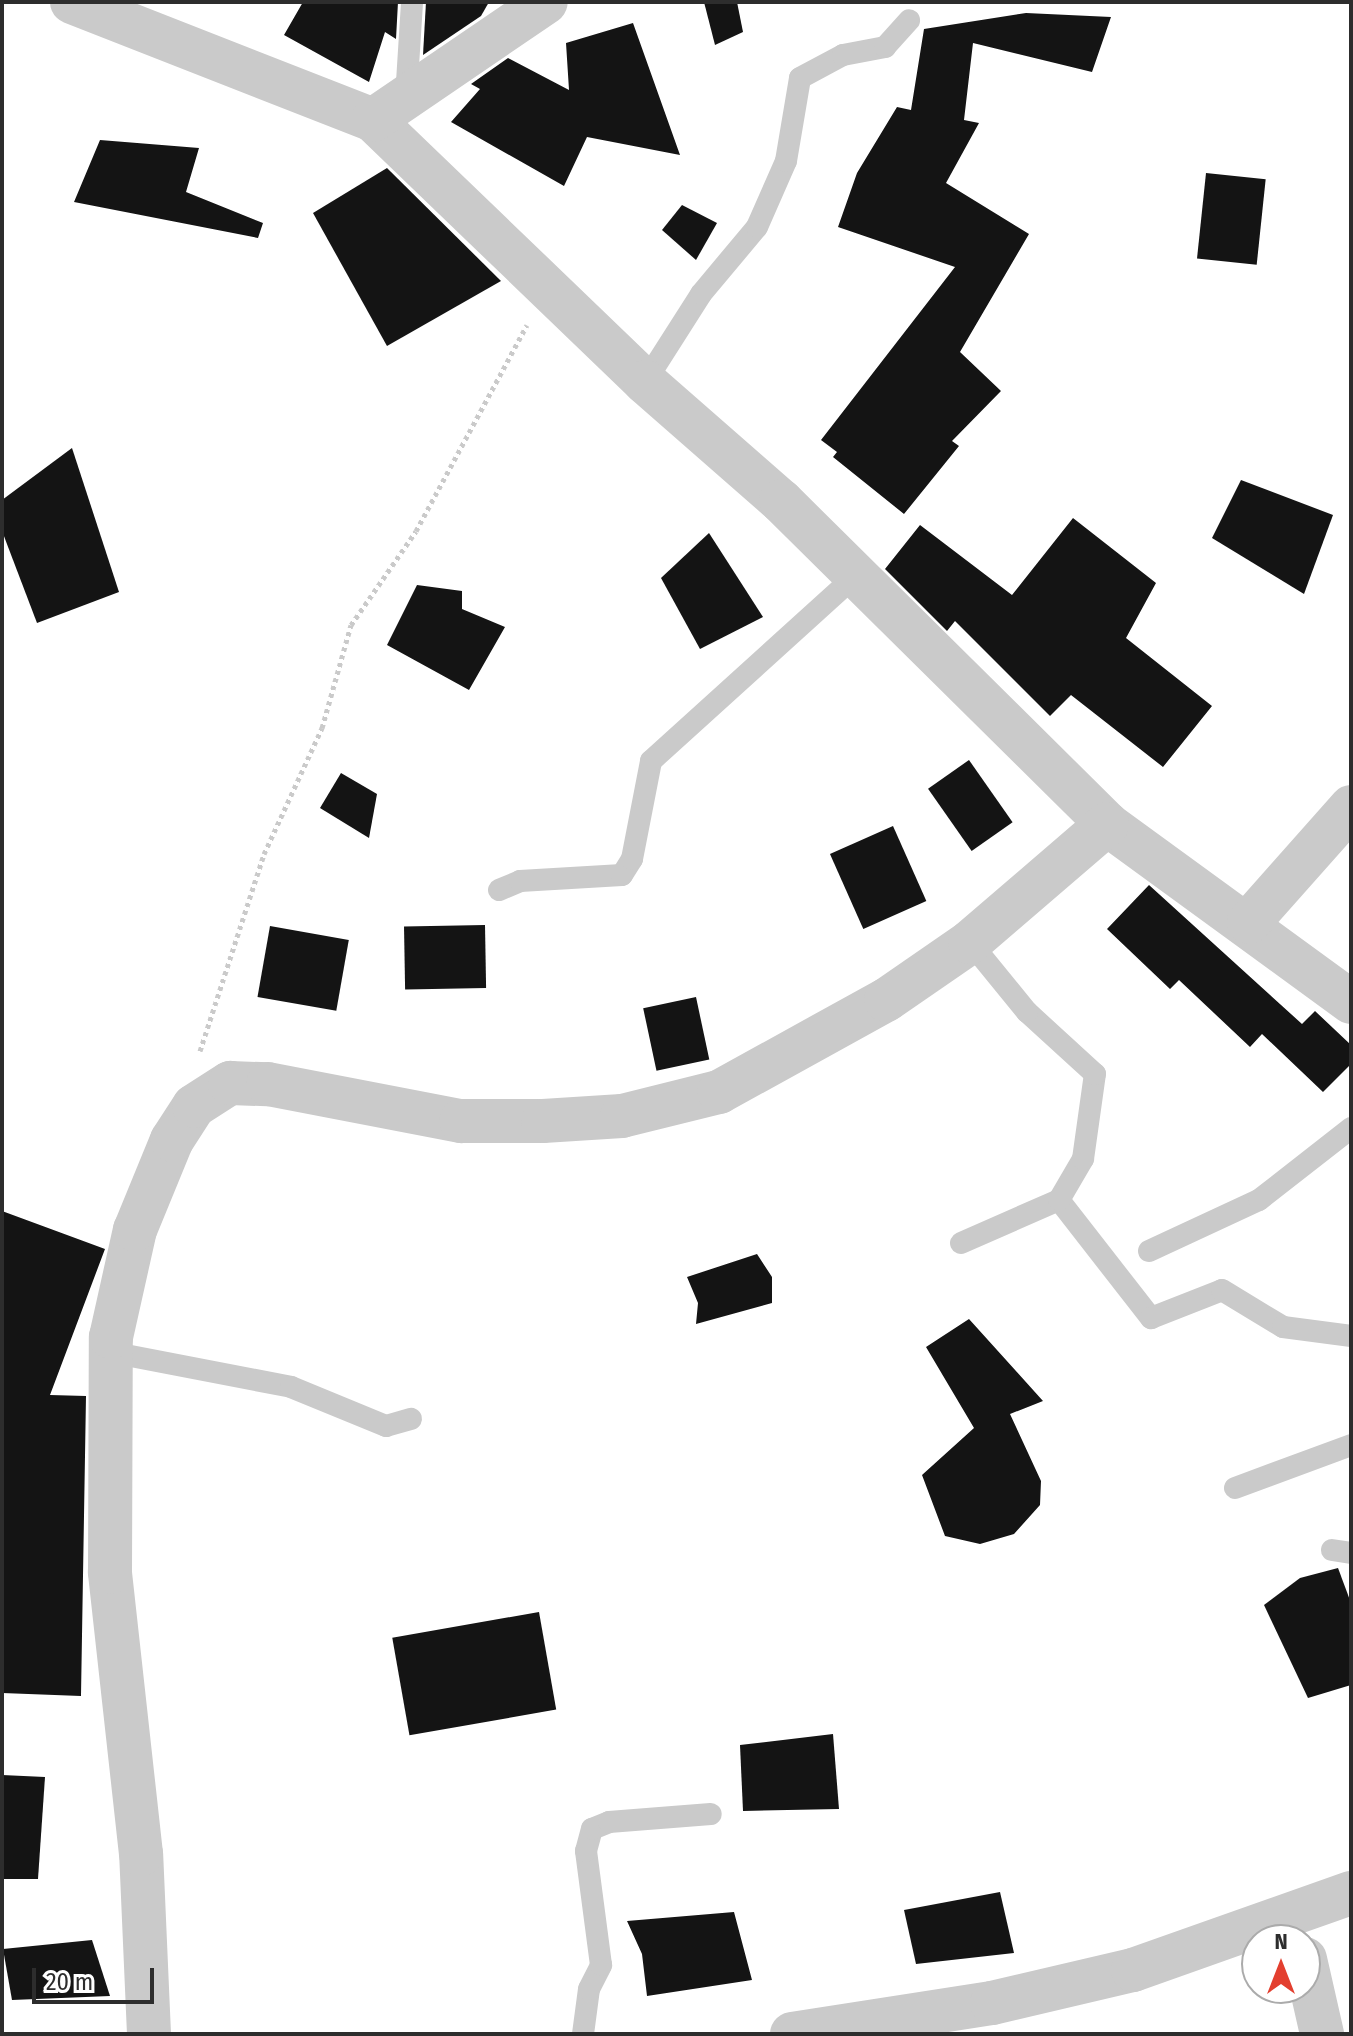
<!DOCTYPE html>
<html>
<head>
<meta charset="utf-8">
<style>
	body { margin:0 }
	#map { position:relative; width:1353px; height:2036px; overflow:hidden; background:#fff; font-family:"Fira Sans Condensed",sans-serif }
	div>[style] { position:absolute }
	.building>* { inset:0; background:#141414; transform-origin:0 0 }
	.path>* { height:5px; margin-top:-2.5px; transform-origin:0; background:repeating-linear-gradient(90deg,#cacaca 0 4px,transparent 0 8px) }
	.service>* { height:22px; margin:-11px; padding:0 11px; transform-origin:11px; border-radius:11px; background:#cacaca }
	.minor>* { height:44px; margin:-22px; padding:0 22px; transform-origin:22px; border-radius:22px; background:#cacaca }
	span { translate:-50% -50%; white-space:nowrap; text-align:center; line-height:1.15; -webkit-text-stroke:8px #fff; paint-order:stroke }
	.frame { position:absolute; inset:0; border:4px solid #2d2d2d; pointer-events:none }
	.north { position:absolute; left:1241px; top:1924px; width:80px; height:80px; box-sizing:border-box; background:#fff; border:2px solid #ababab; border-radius:50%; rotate:0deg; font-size:22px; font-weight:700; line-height:32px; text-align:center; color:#2d2d2d }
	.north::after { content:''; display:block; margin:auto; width:28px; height:36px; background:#e33f2f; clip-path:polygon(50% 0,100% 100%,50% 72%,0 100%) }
	.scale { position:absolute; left:32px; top:1968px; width:122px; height:36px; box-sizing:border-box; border:4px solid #2d2d2d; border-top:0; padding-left:10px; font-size:24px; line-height:28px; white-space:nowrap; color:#2d2d2d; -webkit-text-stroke:6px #fff; paint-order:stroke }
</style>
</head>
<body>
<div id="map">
	<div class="building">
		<div style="clip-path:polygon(303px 2px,398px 2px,396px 39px,385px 32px,369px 82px,284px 35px)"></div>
		<div style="clip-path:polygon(426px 2px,489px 2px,481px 16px,423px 55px)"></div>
		<div style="clip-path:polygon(704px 2px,737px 2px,743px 32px,715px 45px)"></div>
		<div style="clip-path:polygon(1026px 13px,1111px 17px,1092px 72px,973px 43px,964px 120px,979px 123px,946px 183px,1029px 234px,960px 352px,1001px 391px,952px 441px,959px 446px,904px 514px,833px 457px,837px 452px,821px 440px,955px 267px,838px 227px,857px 173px,897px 107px,911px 110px,924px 29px)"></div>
		<div style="clip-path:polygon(633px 23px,680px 155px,587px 137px,564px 186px,451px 122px,480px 89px,471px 84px,508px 58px,569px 90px,566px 43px)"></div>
		<div style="clip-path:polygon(100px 140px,199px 148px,186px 192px,263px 223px,258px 238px,74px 202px)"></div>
		<div style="clip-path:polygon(387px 168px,501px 281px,387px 346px,313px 213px)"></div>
		<div style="left:1206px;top:173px;width:60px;height:86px;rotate:6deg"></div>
		<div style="clip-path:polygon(682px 205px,717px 223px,696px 260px,662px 230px)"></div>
		<div style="clip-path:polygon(72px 448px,119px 592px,37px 623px,2px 531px,2px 500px)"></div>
		<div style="clip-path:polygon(1241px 480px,1333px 515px,1304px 594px,1212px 538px)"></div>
		<div style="clip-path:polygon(1073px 518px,1156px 583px,1126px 638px,1212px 706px,1163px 767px,1071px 695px,1050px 716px,955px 621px,947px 631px,885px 569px,920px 525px,1012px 595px)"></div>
		<div style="clip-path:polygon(709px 533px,763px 617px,700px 649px,661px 578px)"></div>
		<div style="clip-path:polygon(417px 585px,462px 591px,462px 609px,505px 627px,469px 690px,387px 645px)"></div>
		<div style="left:969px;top:760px;width:76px;height:50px;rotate:55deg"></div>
		<div style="clip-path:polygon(341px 773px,377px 794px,369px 838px,320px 808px)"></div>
		<div style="left:893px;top:826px;width:82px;height:69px;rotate:66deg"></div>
		<div style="clip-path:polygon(1149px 885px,1302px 1024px,1315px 1011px,1351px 1045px,1351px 1064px,1323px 1092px,1262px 1034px,1250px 1047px,1179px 980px,1170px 989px,1107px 929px)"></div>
		<div style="left:485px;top:925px;width:63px;height:81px;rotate:89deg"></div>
		<div style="left:270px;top:926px;width:80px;height:72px;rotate:10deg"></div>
		<div style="left:696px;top:997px;width:64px;height:54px;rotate:78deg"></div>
		<div style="clip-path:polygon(2px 1211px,105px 1249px,50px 1395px,86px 1396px,81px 1696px,2px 1693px)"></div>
		<div style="clip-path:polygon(757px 1254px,772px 1277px,772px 1303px,696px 1324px,698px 1303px,687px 1277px)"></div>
		<div style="clip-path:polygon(969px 1319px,1043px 1401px,1010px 1414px,1041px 1481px,1040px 1505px,1014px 1534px,980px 1544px,945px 1536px,922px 1475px,974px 1428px,926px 1347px)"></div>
		<div style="clip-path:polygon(1338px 1568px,1351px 1603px,1351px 1685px,1308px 1698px,1264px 1605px,1300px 1578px)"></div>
		<div style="left:539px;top:1612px;width:99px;height:149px;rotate:80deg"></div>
		<div style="clip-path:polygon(833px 1734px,839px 1809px,743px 1811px,740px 1745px)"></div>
		<div style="clip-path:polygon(2px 1775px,45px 1777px,38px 1879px,2px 1879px)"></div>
		<div style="clip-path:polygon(1000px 1892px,1014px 1953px,916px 1964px,904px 1910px)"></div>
		<div style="clip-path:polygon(734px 1912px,752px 1980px,647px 1996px,642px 1954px,627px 1921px)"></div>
		<div style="clip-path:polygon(92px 1940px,110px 1996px,12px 2000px,3px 1949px)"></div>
	</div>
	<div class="path">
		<div style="left:200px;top:1051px;width:207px;rotate:-72deg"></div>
		<div style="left:264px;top:854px;width:139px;rotate:-65.3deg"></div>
		<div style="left:322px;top:728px;width:107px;rotate:-74.3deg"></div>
		<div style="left:351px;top:625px;width:114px;rotate:-55.3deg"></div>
		<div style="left:416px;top:531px;width:234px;rotate:-61.7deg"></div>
	</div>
	<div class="service">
		<div style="left:406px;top:98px;width:96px;rotate:-86.4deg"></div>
		<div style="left:645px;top:382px;width:104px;rotate:-57.5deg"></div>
		<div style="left:701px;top:294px;width:87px;rotate:-50.1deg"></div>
		<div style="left:757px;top:227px;width:72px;rotate:-66.3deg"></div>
		<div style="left:786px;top:161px;width:84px;rotate:-80.4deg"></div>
		<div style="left:800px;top:78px;width:49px;rotate:-28.1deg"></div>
		<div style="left:843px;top:55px;width:43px;rotate:-10.8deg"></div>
		<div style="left:885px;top:47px;width:36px;rotate:-48deg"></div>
		<div style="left:499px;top:890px;width:23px;rotate:-23deg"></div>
		<div style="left:520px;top:881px;width:102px;rotate:-3.4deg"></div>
		<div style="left:622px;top:875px;width:19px;rotate:-58deg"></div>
		<div style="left:632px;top:859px;width:100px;rotate:-79deg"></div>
		<div style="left:651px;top:761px;width:275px;rotate:-42.2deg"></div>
		<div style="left:1059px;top:1200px;width:150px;rotate:52.1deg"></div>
		<div style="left:1151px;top:1318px;width:76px;rotate:-21.5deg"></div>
		<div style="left:1222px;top:1290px;width:71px;rotate:31.2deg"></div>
		<div style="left:1283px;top:1327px;width:69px;rotate:7.5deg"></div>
		<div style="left:961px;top:1243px;width:107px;rotate:-23.7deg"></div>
		<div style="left:1059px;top:1200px;width:48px;rotate:-59.7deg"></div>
		<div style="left:1083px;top:1159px;width:86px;rotate:-82deg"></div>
		<div style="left:1095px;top:1074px;width:92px;rotate:-137.6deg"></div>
		<div style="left:1027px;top:1012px;width:90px;rotate:-129.2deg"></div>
		<div style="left:1149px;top:1251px;width:121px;rotate:-24.9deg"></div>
		<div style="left:1259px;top:1200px;width:117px;rotate:-38deg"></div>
		<div style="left:110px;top:1352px;width:184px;rotate:10.9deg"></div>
		<div style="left:291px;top:1387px;width:103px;rotate:22.3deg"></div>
		<div style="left:386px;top:1426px;width:26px;rotate:-16deg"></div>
		<div style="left:1235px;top:1488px;width:124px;rotate:-20.3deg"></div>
		<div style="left:1332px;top:1550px;width:19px;rotate:9deg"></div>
		<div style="left:583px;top:2034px;width:45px;rotate:-82.4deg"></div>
		<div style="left:589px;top:1989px;width:27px;rotate:-63deg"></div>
		<div style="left:601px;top:1965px;width:115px;rotate:-97.5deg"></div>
		<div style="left:586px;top:1851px;width:23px;rotate:-75deg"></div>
		<div style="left:592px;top:1829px;width:18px;rotate:-22deg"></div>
		<div style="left:609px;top:1822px;width:102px;rotate:-4.5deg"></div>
	</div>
	<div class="minor">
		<div style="left:72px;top:2px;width:323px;rotate:21.4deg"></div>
		<div style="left:373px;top:120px;width:378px;rotate:43.9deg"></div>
		<div style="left:645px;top:382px;width:181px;rotate:41.2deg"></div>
		<div style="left:781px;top:501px;width:459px;rotate:44.7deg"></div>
		<div style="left:1107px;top:824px;width:302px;rotate:36.1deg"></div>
		<div style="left:373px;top:120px;width:209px;rotate:-34.3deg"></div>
		<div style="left:1249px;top:922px;width:154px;rotate:-48.4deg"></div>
		<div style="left:1305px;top:1959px;width:77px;rotate:77.2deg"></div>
		<div style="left:149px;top:2034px;width:180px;rotate:-92.5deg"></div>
		<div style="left:141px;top:1854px;width:284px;rotate:-96.3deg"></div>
		<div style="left:110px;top:1572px;width:235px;rotate:-89.8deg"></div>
		<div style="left:111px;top:1337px;width:110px;rotate:-77.4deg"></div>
		<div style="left:135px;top:1230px;width:97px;rotate:-67.7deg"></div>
		<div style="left:172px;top:1140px;width:40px;rotate:-57.1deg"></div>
		<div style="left:194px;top:1106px;width:43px;rotate:-32.6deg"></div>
		<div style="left:230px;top:1083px;width:38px;rotate:2deg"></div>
		<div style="left:268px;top:1084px;width:197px;rotate:10.9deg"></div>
		<div style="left:461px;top:1121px;width:82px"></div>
		<div style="left:543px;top:1121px;width:79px;rotate:-3.6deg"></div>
		<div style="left:622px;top:1116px;width:100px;rotate:-13.9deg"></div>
		<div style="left:719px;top:1092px;width:191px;rotate:-28.9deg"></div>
		<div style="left:886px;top:1000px;width:102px;rotate:-34.6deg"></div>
		<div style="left:970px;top:942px;width:181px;rotate:-40.7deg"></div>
		<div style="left:792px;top:2034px;width:202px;rotate:-8.8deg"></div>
		<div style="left:992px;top:2003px;width:145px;rotate:-13.2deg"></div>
		<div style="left:1133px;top:1970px;width:231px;rotate:-19.5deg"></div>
	</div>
	<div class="frame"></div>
	<div class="north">N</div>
	<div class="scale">20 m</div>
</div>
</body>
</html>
